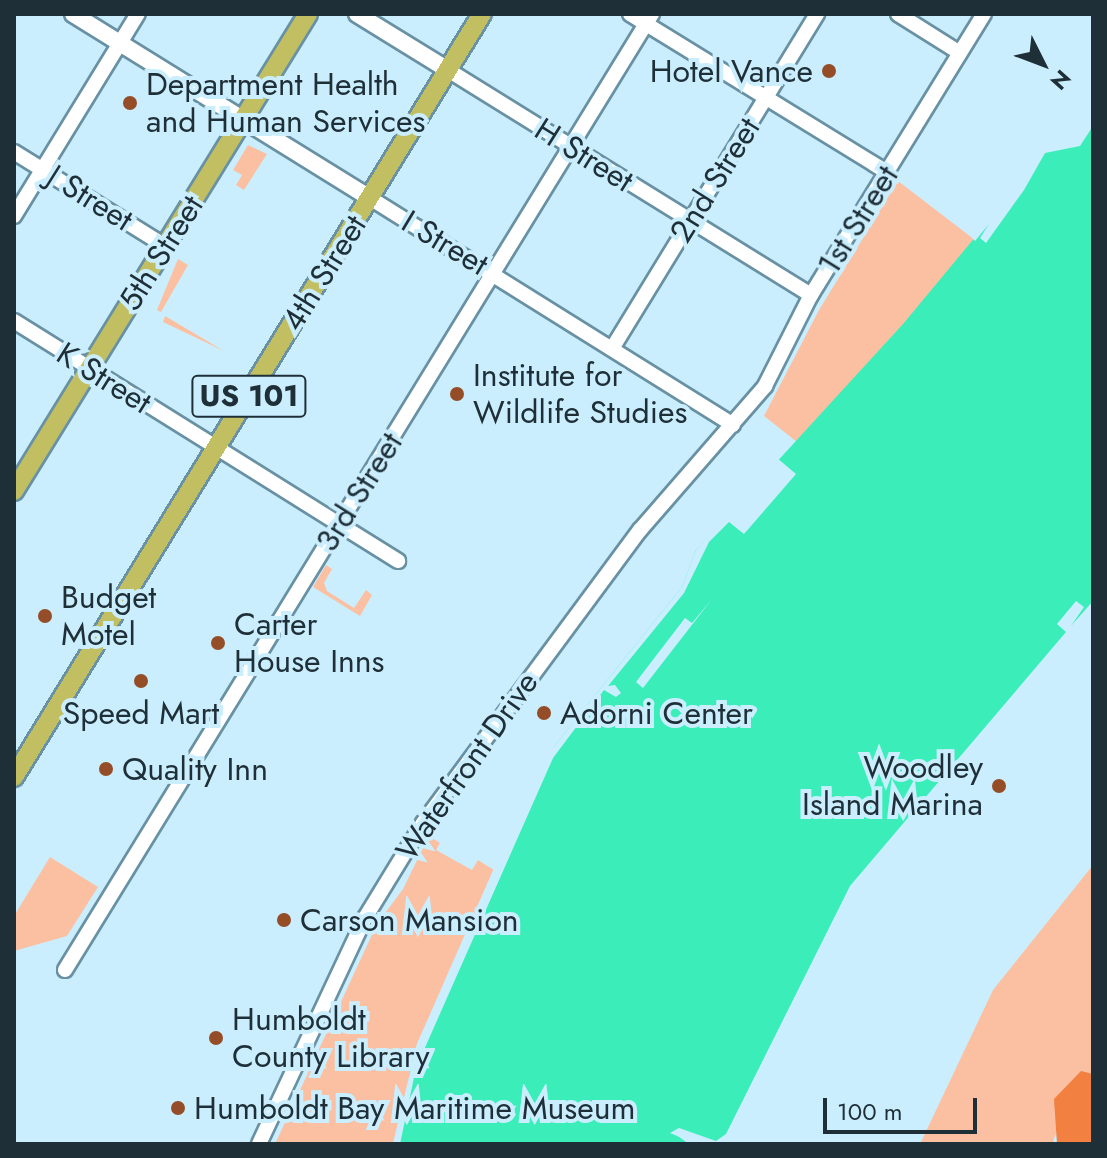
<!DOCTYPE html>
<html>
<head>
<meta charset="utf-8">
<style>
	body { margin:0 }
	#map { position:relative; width:1107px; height:1158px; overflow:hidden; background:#cbeefe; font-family:Jost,sans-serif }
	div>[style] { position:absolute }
	.green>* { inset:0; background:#fbc0a2 }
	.forest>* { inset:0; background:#f28040 }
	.water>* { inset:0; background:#3beeb9 }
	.pier>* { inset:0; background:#cbeefe }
	.roads { filter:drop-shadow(2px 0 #6891a4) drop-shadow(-2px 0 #6891a4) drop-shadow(0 2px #6891a4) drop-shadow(0 -2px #6891a4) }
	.tertiary>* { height:14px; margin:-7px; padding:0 7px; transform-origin:7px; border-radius:7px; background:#fff }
	.secondary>* { height:16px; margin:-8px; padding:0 8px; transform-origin:8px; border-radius:8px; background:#fff }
	.trunk>* { height:18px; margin:-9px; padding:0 9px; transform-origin:9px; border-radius:9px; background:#c2bf62 }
	.dots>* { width:22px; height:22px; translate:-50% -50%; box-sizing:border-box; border:4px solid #cbeefe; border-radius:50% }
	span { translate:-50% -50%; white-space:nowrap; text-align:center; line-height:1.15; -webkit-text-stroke:8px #cbeefe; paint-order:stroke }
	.shield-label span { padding:2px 6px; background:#cbeefe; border:2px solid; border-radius:6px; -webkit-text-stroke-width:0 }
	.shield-label { font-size:30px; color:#1e2f37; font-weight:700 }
	.poi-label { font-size:32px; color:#1e2f37 }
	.right { translate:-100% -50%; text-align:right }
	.left { translate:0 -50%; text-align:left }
	.street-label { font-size:32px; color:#1e2f37 }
	.frame { position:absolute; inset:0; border:16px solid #1e2f37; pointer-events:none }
	.north { position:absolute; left:1003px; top:24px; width:80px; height:80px; -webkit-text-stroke:6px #cbeefe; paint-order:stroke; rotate:132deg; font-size:22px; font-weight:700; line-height:32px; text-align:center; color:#1e2f37 }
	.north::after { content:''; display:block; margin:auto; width:28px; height:36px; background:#1e2f37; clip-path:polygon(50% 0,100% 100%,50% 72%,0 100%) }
	.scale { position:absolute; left:823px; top:1098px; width:154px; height:36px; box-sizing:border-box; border:4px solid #1e2f37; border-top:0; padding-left:10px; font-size:24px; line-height:28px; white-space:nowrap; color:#1e2f37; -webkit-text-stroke:6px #cbeefe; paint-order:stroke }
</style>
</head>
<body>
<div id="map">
	<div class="green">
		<div style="clip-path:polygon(248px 145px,267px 154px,244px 190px,236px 185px,242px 175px,233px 170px)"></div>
		<div style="clip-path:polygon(1076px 147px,797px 442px,764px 416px,819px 310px,898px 181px,975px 240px)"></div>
		<div style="clip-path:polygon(178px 259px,188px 265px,161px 312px,157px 310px)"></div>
		<div style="clip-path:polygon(165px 316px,224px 351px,163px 322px)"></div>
		<div style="clip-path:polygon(326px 565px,332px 569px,324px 583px,327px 591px,354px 608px,366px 590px,372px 595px,360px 616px,313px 587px)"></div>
		<div style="clip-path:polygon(429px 836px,440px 843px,436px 850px,472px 870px,478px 860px,497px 872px,417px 1044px,393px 1144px,275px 1144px,377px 924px,403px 889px)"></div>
		<div style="clip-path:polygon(50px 857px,98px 887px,67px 936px,14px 951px,14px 916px)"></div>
		<div style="clip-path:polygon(1093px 865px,1093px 1074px,1081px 1072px,1053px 1141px,1057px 1144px,920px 1144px,993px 990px)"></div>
	</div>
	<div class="forest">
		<div style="clip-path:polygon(1081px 1071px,1093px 1074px,1093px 1144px,1057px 1144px,1054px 1099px)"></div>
	</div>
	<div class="water">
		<div style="clip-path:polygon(1093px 126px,1093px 608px,848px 895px,726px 1140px,709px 1142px,681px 1129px,675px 1134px,689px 1144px,397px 1144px,411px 1067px,556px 744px,682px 587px,696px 550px,903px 324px,1045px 153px,1080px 146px)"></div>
	</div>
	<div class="pier">
		<div style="clip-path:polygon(1041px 151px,1045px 153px,1024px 190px,986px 243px,980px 238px,989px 224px,975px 241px,971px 237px)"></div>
		<div style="clip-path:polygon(777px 458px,796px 474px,744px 534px,729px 522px,709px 542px,684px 593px,608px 686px,615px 685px,621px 693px,616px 697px,604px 690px,553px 758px,416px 1068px,400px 1144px,393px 1144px,417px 1044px,522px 804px,556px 744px,682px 587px,696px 550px)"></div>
		<div style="clip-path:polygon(712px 599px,643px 688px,636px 682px,685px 618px,692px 623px)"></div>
		<div style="clip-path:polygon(1076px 601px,1084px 607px,1071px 626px,1093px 601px,1093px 615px,851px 897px,729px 1142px,704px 1144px,681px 1134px,692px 1142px,670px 1133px,679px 1128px,716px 1141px,726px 1134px,850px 886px,1066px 632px,1057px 624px)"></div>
	</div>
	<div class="roads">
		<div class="tertiary">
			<div style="left:630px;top:14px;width:302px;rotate:31.6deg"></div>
			<div style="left:898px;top:14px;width:73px;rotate:32.2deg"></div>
			<div style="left:448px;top:70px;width:427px;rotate:31.8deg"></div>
			<div style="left:14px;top:152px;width:178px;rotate:31.9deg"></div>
			<div style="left:370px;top:198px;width:428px;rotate:32deg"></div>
			<div style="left:14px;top:216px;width:237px;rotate:-58.5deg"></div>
			<div style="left:14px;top:321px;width:453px;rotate:32deg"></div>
			<div style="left:613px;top:347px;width:391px;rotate:-58.5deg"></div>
			<div style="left:65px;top:970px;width:1122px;rotate:-58.45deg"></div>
			<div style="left:259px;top:1144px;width:250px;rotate:-64.9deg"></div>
			<div style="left:365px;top:918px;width:111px;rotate:-58.6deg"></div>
			<div style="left:423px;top:823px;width:365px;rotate:-53.5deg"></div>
			<div style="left:640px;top:530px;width:191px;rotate:-49deg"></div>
			<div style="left:765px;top:386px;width:102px;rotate:-63.2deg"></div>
			<div style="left:811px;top:295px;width:330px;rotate:-58.4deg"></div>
		</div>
		<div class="secondary">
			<div style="left:73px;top:14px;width:349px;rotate:31.8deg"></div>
			<div style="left:357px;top:14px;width:107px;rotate:31.6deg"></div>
		</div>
		<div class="trunk">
			<div style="left:14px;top:491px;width:560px;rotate:-58.35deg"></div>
			<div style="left:14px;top:777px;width:895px;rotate:-58.48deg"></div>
		</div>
	</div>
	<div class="dots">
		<div style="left:829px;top:71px;background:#944d26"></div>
		<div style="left:130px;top:103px;background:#944d26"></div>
		<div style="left:457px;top:394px;background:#944d26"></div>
		<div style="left:45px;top:616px;background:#944d26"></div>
		<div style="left:218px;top:643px;background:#944d26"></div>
		<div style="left:141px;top:681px;background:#944d26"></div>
		<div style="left:544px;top:713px;background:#944d26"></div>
		<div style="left:106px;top:769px;background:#944d26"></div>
		<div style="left:999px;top:786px;background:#944d26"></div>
		<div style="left:284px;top:920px;background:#944d26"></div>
		<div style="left:216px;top:1038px;background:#944d26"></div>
		<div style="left:178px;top:1108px;background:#944d26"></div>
	</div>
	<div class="shield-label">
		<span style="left:249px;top:396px">US 101</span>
	</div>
	<div class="poi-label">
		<span class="right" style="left:813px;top:71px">Hotel Vance</span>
		<span class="left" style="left:146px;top:103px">Department Health<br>and Human Services</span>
		<span class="left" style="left:473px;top:394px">Institute for<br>Wildlife Studies</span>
		<span class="left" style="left:61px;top:616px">Budget<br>Motel</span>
		<span class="left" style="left:234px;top:643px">Carter<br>House Inns</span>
		<span style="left:141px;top:713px">Speed Mart</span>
		<span class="left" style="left:560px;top:713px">Adorni Center</span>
		<span class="right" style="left:983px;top:786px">Woodley<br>Island Marina</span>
		<span class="left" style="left:122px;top:769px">Quality Inn</span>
		<span class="left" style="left:300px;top:920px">Carson Mansion</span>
		<span class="left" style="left:232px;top:1038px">Humboldt<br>County Library</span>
		<span class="left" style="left:194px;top:1108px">Humboldt Bay Maritime Museum</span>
	</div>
	<div class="street-label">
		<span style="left:584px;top:155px;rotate:32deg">H Street</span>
		<span style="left:715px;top:180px;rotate:-58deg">2nd Street</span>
		<span style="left:90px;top:198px;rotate:32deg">J Street</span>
		<span style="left:858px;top:220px;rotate:-58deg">1st Street</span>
		<span style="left:445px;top:243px;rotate:31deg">I Street</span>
		<span style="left:161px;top:253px;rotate:-58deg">5th Street</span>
		<span style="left:324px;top:273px;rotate:-58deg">4th Street</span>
		<span style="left:104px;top:378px;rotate:32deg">K Street</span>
		<span style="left:359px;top:492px;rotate:-58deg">3rd Street</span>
		<span style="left:467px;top:766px;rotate:-55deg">Waterfront Drive</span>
	</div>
	<div class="frame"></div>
	<div class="north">N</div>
	<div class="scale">100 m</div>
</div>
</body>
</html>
